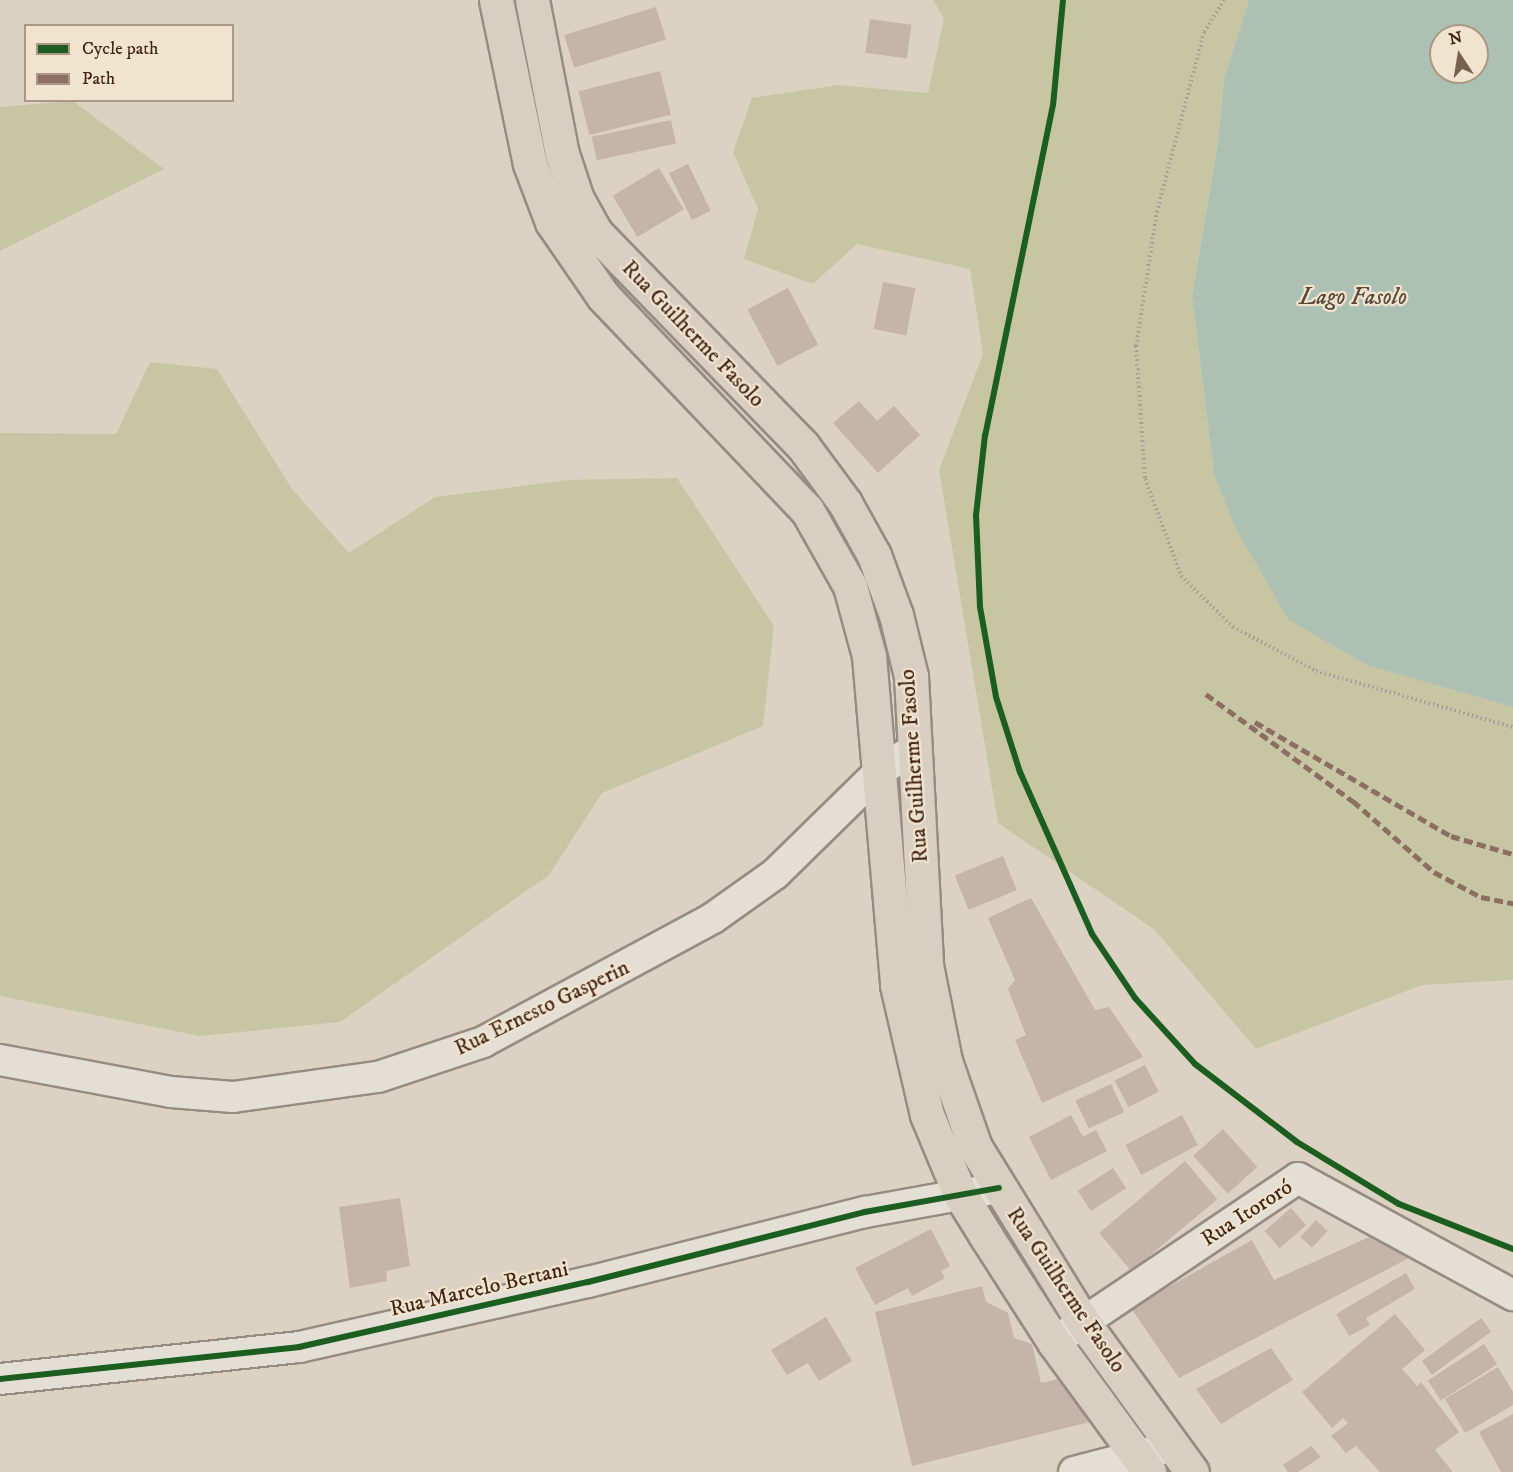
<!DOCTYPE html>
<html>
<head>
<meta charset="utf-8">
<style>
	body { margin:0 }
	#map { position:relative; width:1513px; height:1472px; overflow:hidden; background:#dcd2c1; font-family:"IM FELL DW Pica",serif }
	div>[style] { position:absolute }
	.green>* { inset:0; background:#c7c6a4 }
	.water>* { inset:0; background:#acc0b4 }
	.building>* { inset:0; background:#c5b4a7; transform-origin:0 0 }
	.path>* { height:4px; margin-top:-2px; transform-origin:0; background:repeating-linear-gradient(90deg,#a7a098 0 1.5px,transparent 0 4.5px) }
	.roads { filter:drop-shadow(2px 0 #968c81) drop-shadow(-2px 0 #968c81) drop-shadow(0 2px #968c81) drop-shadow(0 -2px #968c81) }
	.minor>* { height:30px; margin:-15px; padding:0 15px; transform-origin:15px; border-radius:15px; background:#e4dfd6 }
	.major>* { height:33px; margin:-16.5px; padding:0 16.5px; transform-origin:16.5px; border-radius:16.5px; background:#d8cfc1 }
	.quiet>* { height:4.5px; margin-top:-2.25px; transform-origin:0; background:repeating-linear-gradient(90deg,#8d6e63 0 9px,transparent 0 13.5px) }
	.cycleway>* { height:6px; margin:-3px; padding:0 3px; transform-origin:3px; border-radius:3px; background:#1b5e20 }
	span { translate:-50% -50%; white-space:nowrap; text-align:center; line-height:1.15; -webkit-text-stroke:4.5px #f0e4cf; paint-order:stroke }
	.street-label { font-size:22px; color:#442413 }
	.water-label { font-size:24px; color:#59493a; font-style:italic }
	.legend { position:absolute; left:24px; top:24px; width:210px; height:78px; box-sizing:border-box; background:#f0e4cf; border:2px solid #ab9784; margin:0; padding:8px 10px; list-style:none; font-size:18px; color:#442413 }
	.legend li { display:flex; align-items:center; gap:12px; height:30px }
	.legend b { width:30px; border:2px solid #ab9784 }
	.north { position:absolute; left:1429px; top:24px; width:60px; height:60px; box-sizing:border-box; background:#f0e4cf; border:2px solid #ab9784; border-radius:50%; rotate:348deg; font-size:16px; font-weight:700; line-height:24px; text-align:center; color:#442413 }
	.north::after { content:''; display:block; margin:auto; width:21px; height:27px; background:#796150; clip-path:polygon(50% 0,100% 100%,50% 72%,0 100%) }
</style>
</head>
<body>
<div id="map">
	<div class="green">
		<div style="clip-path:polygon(933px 0,1249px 0,1224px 79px,1218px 144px,1192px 296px,1214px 474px,1513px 707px,1513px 980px,1422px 985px,1256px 1049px,1155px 930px,998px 823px,939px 470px,983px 354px,970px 269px,857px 244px,813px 284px,744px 259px,758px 209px,733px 152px,752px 98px,838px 85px,928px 93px,944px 18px)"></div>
		<div style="clip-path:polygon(73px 101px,164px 169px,0 251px,0 107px)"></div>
		<div style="clip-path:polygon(150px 362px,217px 369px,292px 489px,349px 553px,435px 497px,568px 480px,677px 478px,774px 626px,763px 726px,602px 793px,549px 875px,340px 1022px,200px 1036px,0 996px,0 433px,116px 434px)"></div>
	</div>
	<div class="water">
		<div style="clip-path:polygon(evenodd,1249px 0,1513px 0,1513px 707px,1367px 665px,1289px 620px,1236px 529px,1214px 474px,1192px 296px,1218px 144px,1224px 79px,1249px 0,1441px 36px,1477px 36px,1477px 72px,1441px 72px,1441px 36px)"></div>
	</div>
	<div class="building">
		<div style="left:656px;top:7px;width:34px;height:96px;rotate:73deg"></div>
		<div style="left:870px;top:19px;width:42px;height:34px;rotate:8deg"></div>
		<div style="left:660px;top:71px;width:45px;height:84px;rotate:76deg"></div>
		<div style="left:671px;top:120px;width:24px;height:81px;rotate:78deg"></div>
		<div style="left:688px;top:164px;width:52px;height:21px;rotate:64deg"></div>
		<div style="left:659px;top:168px;width:48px;height:54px;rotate:59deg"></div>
		<div style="left:883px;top:282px;width:33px;height:48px;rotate:11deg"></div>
		<div style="left:788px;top:288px;width:64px;height:46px;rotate:62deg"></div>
		<div style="clip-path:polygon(859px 401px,877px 421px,894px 406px,920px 435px,878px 473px,833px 423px)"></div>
		<div style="left:1003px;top:856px;width:37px;height:52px;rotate:68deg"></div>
		<div style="clip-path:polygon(1031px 898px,1095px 1010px,1109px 1007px,1143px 1057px,1042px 1103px,1015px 1040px,1026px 1035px,1008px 989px,1015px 980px,988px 918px)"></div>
		<div style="left:1145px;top:1065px;width:30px;height:34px;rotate:63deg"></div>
		<div style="left:1111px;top:1084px;width:31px;height:39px;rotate:65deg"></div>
		<div style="clip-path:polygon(1071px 1115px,1083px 1137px,1096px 1130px,1107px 1151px,1051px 1180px,1029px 1137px)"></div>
		<div style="left:1182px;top:1115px;width:34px;height:64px;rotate:62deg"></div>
		<div style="left:1223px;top:1129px;width:51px;height:40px;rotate:48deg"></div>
		<div style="left:1185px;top:1161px;width:50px;height:112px;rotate:50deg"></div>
		<div style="left:1113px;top:1168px;width:24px;height:42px;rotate:57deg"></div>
		<div style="clip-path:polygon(400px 1198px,410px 1266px,386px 1271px,387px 1281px,350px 1288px,339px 1207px)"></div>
		<div style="left:1291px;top:1208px;width:23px;height:35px;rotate:49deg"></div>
		<div style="left:1316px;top:1220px;width:16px;height:23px;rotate:43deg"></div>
		<div style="clip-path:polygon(931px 1229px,950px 1266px,941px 1271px,945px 1278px,912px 1296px,908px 1288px,875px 1305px,855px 1268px)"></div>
		<div style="clip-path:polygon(1369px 1237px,1409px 1258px,1179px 1378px,1131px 1308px,1252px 1240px,1274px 1280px)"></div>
		<div style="clip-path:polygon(1406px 1273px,1415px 1289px,1366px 1318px,1370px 1325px,1349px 1336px,1336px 1314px)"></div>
		<div style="clip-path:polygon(982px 1286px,986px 1302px,1008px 1313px,1014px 1338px,1032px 1344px,1041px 1383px,1070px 1376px,1083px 1394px,1090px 1422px,912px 1466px,875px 1312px)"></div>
		<div style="clip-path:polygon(1395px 1314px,1425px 1350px,1402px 1369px,1417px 1386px,1421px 1382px,1459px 1432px,1435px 1450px,1453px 1472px,1380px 1472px,1356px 1446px,1346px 1453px,1331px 1436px,1348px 1423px,1343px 1418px,1332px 1428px,1302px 1392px)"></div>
		<div style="clip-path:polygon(826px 1317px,852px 1361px,819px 1381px,808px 1363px,787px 1375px,771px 1350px)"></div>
		<div style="left:1481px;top:1318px;width:17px;height:73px;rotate:54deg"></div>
		<div style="left:1484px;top:1344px;width:24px;height:67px;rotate:57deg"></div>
		<div style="clip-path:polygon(1271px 1348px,1293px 1380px,1221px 1424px,1196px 1389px)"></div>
		<div style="clip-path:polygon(1498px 1367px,1513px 1392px,1513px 1405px,1465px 1433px,1445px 1399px)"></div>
		<div style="clip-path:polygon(1513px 1414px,1513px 1472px,1501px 1472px,1479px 1432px)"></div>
		<div style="clip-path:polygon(1311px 1446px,1321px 1457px,1298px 1472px,1288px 1472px,1283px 1465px)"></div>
	</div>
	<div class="path">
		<div style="left:1224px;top:0;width:38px;rotate:122deg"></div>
		<div style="left:1204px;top:32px;width:185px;rotate:104.7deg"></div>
		<div style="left:1157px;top:211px;width:137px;rotate:98.8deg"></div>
		<div style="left:1136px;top:346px;width:133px;rotate:86.1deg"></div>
		<div style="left:1145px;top:479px;width:103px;rotate:69.6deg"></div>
		<div style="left:1181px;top:576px;width:73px;rotate:44.4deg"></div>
		<div style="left:1233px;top:627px;width:94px;rotate:27.9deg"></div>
		<div style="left:1316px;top:671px;width:205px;rotate:15.9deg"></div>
	</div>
	<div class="roads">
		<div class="minor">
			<div style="left:0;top:1060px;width:174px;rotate:10.6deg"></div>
			<div style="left:171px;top:1092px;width:62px;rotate:4.6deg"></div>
			<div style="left:233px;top:1097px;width:146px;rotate:-7.9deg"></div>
			<div style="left:378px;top:1077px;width:111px;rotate:-18.4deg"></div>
			<div style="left:483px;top:1042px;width:261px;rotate:-28.3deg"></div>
			<div style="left:713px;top:918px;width:76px;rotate:-35.4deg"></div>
			<div style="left:775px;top:874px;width:147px;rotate:-44.4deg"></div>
			<div style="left:880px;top:771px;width:40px;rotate:-32.9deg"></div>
			<div style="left:1054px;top:1342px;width:294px;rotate:-33.9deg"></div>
			<div style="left:1298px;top:1178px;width:245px;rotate:28.6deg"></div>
			<div style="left:0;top:1379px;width:301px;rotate:-6.1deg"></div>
			<div style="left:299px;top:1347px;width:296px;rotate:-12.7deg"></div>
			<div style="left:588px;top:1282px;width:286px;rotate:-14.2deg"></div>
			<div style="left:865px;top:1212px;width:136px;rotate:-10.2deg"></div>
			<div style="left:1074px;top:1472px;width:103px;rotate:-14.6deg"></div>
		</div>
		<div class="major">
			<div style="left:496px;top:0;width:167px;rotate:78.3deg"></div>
			<div style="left:530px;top:164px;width:62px;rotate:69.2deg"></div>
			<div style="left:552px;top:222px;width:90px;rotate:55.4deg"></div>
			<div style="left:603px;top:296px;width:296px;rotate:46.4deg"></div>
			<div style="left:807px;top:510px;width:87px;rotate:60.5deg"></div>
			<div style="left:850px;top:586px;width:73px;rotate:74.8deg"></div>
			<div style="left:869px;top:656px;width:330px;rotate:85.1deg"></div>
			<div style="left:897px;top:985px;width:133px;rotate:77deg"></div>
			<div style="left:927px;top:1115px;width:86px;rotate:67.3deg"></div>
			<div style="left:960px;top:1194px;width:49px;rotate:58.2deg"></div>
			<div style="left:986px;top:1236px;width:126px;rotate:57.3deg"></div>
			<div style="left:1054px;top:1342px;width:161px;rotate:53.8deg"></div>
			<div style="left:532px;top:0;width:157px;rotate:79deg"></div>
			<div style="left:562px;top:154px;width:47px;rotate:71.6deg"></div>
			<div style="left:577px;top:199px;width:39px;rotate:61deg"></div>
			<div style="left:596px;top:233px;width:297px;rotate:45.8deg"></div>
			<div style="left:803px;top:446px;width:71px;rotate:53.6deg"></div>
			<div style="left:845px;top:503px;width:60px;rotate:60.9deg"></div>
			<div style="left:874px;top:555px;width:64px;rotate:69.9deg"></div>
			<div style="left:896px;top:615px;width:63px;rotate:76.2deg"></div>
			<div style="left:911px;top:676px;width:289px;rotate:87deg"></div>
			<div style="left:926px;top:965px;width:98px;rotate:78.8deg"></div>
			<div style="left:945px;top:1061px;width:91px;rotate:70.8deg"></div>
			<div style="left:975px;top:1147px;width:206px;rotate:58.3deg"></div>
			<div style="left:1083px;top:1322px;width:185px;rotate:54deg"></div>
		</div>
	</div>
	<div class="quiet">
		<div style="left:1206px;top:694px;width:182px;rotate:36.1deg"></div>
		<div style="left:1353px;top:801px;width:108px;rotate:41.2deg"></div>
		<div style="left:1434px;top:872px;width:53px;rotate:28deg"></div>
		<div style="left:1481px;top:897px;width:33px;rotate:11deg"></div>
		<div style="left:1255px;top:722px;width:227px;rotate:30.2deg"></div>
		<div style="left:1451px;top:836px;width:65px;rotate:16.2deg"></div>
	</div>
	<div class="cycleway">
		<div style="left:1063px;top:0;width:105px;rotate:95.4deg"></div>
		<div style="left:1053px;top:105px;width:337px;rotate:101.6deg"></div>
		<div style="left:985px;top:435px;width:81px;rotate:96.4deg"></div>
		<div style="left:976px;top:515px;width:92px;rotate:87.5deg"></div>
		<div style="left:980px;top:607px;width:91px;rotate:79.9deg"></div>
		<div style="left:996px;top:697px;width:79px;rotate:72.3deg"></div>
		<div style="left:1020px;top:772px;width:177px;rotate:66deg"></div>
		<div style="left:1092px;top:934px;width:77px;rotate:56.1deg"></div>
		<div style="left:1135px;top:998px;width:89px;rotate:47.7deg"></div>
		<div style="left:1195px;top:1064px;width:128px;rotate:37.4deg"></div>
		<div style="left:1297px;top:1142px;width:119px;rotate:31.3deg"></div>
		<div style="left:1399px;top:1204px;width:123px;rotate:21.5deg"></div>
		<div style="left:0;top:1379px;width:301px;rotate:-6.1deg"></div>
		<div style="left:299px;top:1347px;width:296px;rotate:-12.7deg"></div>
		<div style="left:588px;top:1282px;width:286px;rotate:-14.2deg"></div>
		<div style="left:865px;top:1212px;width:136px;rotate:-10.2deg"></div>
	</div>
	<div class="street-label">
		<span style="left:693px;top:334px;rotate:46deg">Rua Guilherme Fasolo</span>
		<span style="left:914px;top:766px;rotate:-94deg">Rua Guilherme Fasolo</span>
		<span style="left:542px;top:1008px;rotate:-26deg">Rua Ernesto Gasperin</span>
		<span style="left:1247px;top:1213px;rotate:-33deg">Rua Itororó</span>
		<span style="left:479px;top:1289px;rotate:-13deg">Rua Marcelo Bertani</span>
		<span style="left:1066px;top:1290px;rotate:56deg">Rua Guilherme Fasolo</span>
	</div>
	<div class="water-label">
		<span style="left:1353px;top:298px">Lago Fasolo</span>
	</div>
	<ul class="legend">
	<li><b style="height:8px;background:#1b5e20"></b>Cycle path</li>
	<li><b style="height:8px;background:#8d6e63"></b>Path</li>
	</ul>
	<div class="north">N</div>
</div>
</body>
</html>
